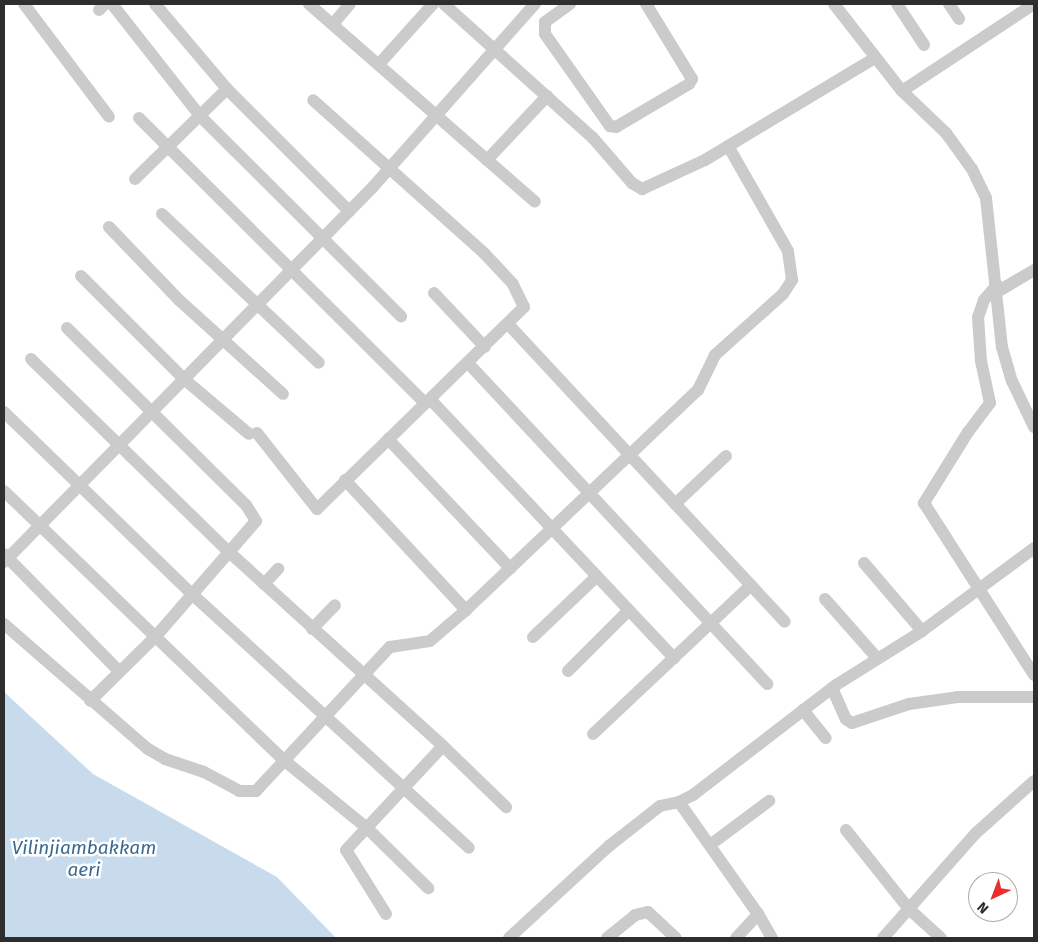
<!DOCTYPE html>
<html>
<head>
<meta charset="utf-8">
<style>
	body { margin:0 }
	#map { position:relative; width:1038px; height:942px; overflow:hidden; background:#fff; font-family:"Fira Sans",sans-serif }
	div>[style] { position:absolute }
	.water>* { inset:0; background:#c7dbec }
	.minor>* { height:12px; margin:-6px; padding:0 6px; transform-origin:6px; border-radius:6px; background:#cbcbcb }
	span { translate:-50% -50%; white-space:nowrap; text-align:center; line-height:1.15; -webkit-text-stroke:5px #fff; paint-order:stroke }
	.water-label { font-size:19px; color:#3a6992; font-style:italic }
	.frame { position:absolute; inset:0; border:5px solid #2e2e2e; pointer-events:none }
	.north { position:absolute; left:968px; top:872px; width:50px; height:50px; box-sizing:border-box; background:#fff; border:1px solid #ababab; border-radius:50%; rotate:223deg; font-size:14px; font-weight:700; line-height:20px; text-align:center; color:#2e2e2e }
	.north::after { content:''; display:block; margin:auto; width:18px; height:22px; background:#e92e2d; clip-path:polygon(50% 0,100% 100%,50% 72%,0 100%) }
</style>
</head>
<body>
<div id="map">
	<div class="water">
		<div style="clip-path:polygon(4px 692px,93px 774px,277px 877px,336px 938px,4px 938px)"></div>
	</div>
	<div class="minor">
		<div style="left:24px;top:4px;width:141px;rotate:53deg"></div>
		<div style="left:112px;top:4px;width:142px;rotate:51.8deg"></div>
		<div style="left:200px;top:116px;width:284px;rotate:44.9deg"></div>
		<div style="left:155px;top:4px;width:111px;rotate:49.7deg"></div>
		<div style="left:227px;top:89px;width:173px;rotate:45deg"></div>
		<div style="left:309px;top:4px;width:300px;rotate:41.2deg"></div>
		<div style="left:444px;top:4px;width:200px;rotate:42deg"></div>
		<div style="left:593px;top:138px;width:60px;rotate:49.1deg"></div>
		<div style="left:632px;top:183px;width:12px;rotate:31deg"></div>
		<div style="left:642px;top:189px;width:69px;rotate:-24.7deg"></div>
		<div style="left:705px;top:160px;width:198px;rotate:-31deg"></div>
		<div style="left:570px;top:4px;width:31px;rotate:144deg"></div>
		<div style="left:545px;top:22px;width:12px;rotate:90deg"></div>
		<div style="left:545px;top:34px;width:113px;rotate:54.8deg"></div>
		<div style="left:610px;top:126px;width:6px;rotate:9deg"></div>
		<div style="left:616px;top:127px;width:85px;rotate:-30.5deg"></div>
		<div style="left:689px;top:84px;width:6px;rotate:-59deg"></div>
		<div style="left:692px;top:79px;width:88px;rotate:-121.5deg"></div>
		<div style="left:834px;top:4px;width:110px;rotate:52deg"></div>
		<div style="left:902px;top:91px;width:61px;rotate:43.7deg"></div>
		<div style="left:946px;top:133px;width:44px;rotate:54.2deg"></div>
		<div style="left:972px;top:169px;width:32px;rotate:64deg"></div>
		<div style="left:986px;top:198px;width:150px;rotate:83.9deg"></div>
		<div style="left:1002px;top:347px;width:35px;rotate:74deg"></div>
		<div style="left:1012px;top:381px;width:51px;rotate:64.4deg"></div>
		<div style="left:897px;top:4px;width:49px;rotate:56.6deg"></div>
		<div style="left:949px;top:4px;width:18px;rotate:56deg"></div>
		<div style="left:99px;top:10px;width:8px;rotate:-45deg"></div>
		<div style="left:333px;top:24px;width:26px;rotate:-50deg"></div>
		<div style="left:379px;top:64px;width:81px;rotate:-48deg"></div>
		<div style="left:902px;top:91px;width:158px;rotate:-33.4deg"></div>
		<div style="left:139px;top:118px;width:404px;rotate:44.9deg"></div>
		<div style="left:487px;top:160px;width:88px;rotate:-46.8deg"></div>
		<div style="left:135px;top:179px;width:129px;rotate:-44.4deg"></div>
		<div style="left:162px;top:214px;width:216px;rotate:43.5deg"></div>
		<div style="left:109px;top:227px;width:101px;rotate:46.2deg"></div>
		<div style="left:179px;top:300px;width:140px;rotate:42.1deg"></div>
		<div style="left:81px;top:276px;width:146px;rotate:45deg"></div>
		<div style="left:184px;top:379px;width:85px;rotate:40.2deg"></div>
		<div style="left:997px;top:285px;width:20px;rotate:131deg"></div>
		<div style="left:984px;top:300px;width:18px;rotate:109deg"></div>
		<div style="left:978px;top:317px;width:44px;rotate:86.1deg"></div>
		<div style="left:981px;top:361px;width:43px;rotate:77.9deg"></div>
		<div style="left:990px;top:403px;width:36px;rotate:127deg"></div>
		<div style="left:968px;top:432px;width:84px;rotate:121.8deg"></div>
		<div style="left:924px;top:503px;width:204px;rotate:57.4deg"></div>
		<div style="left:997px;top:292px;width:43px;rotate:-30.7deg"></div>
		<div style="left:434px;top:293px;width:74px;rotate:46.6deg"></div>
		<div style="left:509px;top:325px;width:405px;rotate:47.1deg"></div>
		<div style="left:67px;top:328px;width:252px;rotate:44.7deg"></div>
		<div style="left:246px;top:505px;width:19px;rotate:58deg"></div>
		<div style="left:256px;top:521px;width:154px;rotate:131deg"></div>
		<div style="left:155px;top:637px;width:91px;rotate:135.4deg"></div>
		<div style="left:31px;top:359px;width:275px;rotate:44.3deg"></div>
		<div style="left:228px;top:551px;width:290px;rotate:42.2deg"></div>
		<div style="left:443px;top:746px;width:88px;rotate:44.1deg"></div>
		<div style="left:468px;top:363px;width:439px;rotate:47deg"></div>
		<div style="left:430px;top:399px;width:356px;rotate:46.7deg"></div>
		<div style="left:4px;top:412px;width:263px;rotate:44.1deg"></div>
		<div style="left:193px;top:595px;width:374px;rotate:42.5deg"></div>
		<div style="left:257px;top:433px;width:97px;rotate:51.7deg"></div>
		<div style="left:317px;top:509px;width:289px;rotate:-44.3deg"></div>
		<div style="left:524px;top:307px;width:25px;rotate:-116deg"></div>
		<div style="left:513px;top:284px;width:42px;rotate:-133.1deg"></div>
		<div style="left:484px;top:253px;width:229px;rotate:-138.2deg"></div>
		<div style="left:388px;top:439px;width:178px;rotate:46.6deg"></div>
		<div style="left:345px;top:480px;width:178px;rotate:47.1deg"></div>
		<div style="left:4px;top:491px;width:390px;rotate:43.9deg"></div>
		<div style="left:285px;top:761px;width:106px;rotate:39.3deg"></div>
		<div style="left:367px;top:828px;width:86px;rotate:44.5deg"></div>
		<div style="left:675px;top:504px;width:70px;rotate:-43.3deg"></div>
		<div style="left:4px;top:554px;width:165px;rotate:45.5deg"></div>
		<div style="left:4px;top:562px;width:525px;rotate:-45.46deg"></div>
		<div style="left:372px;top:188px;width:246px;rotate:-48.5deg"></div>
		<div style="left:864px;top:563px;width:89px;rotate:49.5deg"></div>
		<div style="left:264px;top:584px;width:21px;rotate:-47deg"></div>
		<div style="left:825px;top:599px;width:79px;rotate:48.6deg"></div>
		<div style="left:4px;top:624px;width:191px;rotate:41deg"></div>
		<div style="left:148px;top:749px;width:20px;rotate:30deg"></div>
		<div style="left:165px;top:759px;width:41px;rotate:18.4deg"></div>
		<div style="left:204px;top:772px;width:40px;rotate:28deg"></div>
		<div style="left:239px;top:791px;width:17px"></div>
		<div style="left:256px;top:791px;width:197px;rotate:-47.1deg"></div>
		<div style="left:390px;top:647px;width:40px;rotate:-8.5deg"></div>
		<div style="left:430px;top:641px;width:48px;rotate:-40.7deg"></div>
		<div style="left:466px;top:610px;width:320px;rotate:-43.5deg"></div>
		<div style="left:698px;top:390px;width:39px;rotate:-64deg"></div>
		<div style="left:715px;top:355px;width:91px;rotate:-41.9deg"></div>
		<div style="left:783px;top:294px;width:17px;rotate:-57deg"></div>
		<div style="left:792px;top:280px;width:29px;rotate:-98deg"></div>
		<div style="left:788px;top:251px;width:121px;rotate:-119.7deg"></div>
		<div style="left:312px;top:629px;width:33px;rotate:-46deg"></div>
		<div style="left:533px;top:637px;width:88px;rotate:-43.6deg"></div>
		<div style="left:568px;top:671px;width:86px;rotate:-45deg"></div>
		<div style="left:832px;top:688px;width:34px;rotate:66deg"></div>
		<div style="left:846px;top:719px;width:7px;rotate:34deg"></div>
		<div style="left:852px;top:723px;width:60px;rotate:-18.4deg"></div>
		<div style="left:909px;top:704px;width:49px;rotate:-8.1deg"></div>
		<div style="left:958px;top:697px;width:76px"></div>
		<div style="left:803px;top:710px;width:36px;rotate:51deg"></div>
		<div style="left:593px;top:734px;width:217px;rotate:-43.3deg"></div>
		<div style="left:846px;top:830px;width:101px;rotate:51.4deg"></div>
		<div style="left:909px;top:909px;width:43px;rotate:42.2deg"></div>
		<div style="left:710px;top:845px;width:74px;rotate:-36.7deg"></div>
		<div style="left:386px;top:914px;width:75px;rotate:-122deg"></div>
		<div style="left:346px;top:850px;width:142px;rotate:-47deg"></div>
		<div style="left:509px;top:938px;width:136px;rotate:-42.6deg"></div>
		<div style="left:609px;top:846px;width:65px;rotate:-38.1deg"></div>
		<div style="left:660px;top:806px;width:19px;rotate:-12deg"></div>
		<div style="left:607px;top:938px;width:36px;rotate:-39deg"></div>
		<div style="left:635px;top:915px;width:13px;rotate:-13deg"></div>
		<div style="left:648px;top:912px;width:38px;rotate:43deg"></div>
		<div style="left:736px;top:938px;width:33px;rotate:-47deg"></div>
		<div style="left:772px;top:938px;width:28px;rotate:-120deg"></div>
		<div style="left:758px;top:914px;width:137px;rotate:-125.2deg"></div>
		<div style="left:679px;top:802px;width:16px;rotate:-27deg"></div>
		<div style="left:693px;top:795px;width:180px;rotate:-37.6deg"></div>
		<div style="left:836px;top:685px;width:102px;rotate:-32.1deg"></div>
		<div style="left:922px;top:631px;width:139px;rotate:-36.5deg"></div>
		<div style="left:883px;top:938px;width:140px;rotate:-48.5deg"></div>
		<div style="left:976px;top:833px;width:78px;rotate:-41.9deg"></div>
	</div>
	<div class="water-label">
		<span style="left:84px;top:859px">Vilinjiambakkam<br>aeri</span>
	</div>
	<div class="frame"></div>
	<div class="north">N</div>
</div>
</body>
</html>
